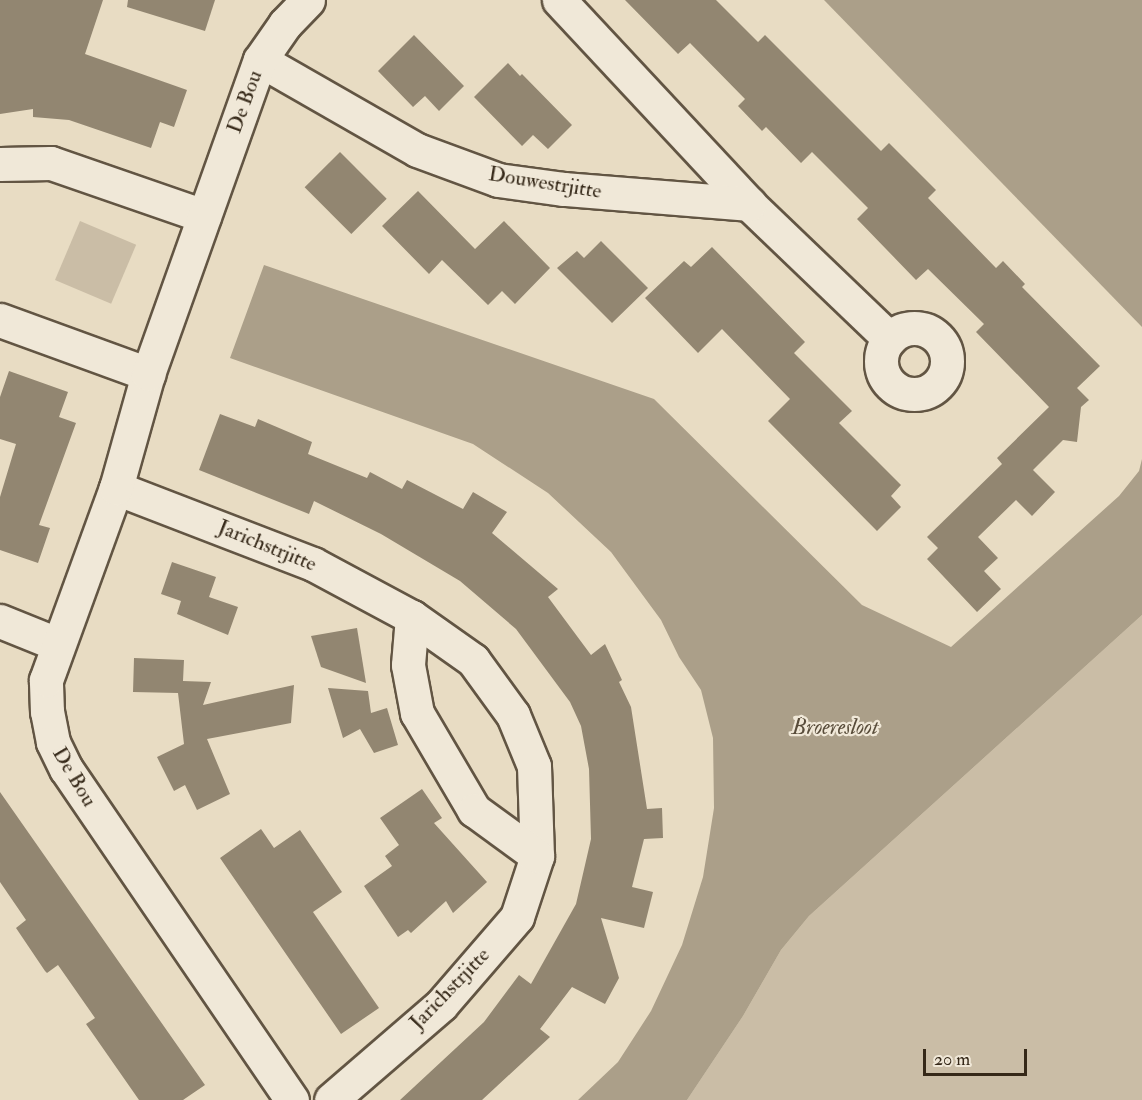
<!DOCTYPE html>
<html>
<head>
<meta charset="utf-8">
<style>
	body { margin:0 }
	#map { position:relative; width:1142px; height:1100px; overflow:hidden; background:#e8dcc3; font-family:"IM FELL Double Pica",serif }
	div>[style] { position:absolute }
	.green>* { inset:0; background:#cabda6; transform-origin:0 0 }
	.water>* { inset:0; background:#ab9f89 }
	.building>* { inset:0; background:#928671; transform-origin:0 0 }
	.roads { filter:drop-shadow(2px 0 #625543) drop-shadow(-2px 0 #625543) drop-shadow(0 2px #625543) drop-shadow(0 -2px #625543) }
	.street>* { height:33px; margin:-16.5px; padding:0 16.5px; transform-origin:16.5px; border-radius:16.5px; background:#f0e8d8 }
	.street>.ring { margin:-16.5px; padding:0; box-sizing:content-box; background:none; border:33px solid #f0e8d8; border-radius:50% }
	.secondary>* { height:33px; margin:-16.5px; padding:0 16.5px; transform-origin:16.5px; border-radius:16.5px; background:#f0e8d8 }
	span { translate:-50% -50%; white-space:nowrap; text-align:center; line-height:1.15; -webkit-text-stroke:4.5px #f0e8d8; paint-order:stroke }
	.street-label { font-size:21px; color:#352818 }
	.water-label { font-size:22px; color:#584c3a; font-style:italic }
	.scale { position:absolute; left:923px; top:1049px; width:104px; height:27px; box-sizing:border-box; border:3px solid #352818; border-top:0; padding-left:8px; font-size:18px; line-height:21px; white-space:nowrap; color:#352818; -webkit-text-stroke:4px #f0e8d8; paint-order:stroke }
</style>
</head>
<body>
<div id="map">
	<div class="green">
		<div style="left:80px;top:221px;width:61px;height:64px;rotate:23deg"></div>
		<div style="clip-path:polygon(1142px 615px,1142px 1100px,687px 1100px,743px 1016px,781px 950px,809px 916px)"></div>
	</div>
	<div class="water">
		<div style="clip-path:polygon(824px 0,1142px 0,1142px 327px)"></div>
		<div style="clip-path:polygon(264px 265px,654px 399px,862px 605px,951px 647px,1119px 496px,1139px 471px,1142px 459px,1142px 615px,809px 916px,781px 950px,743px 1016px,687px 1100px,578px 1100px,618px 1062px,651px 1011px,682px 945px,703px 877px,714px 808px,713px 738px,701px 690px,679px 657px,661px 620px,611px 552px,548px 493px,473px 444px,230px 358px)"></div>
	</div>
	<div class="building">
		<div style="clip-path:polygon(0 0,103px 0,85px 54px,187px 90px,174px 127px,160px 122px,151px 148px,69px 120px,33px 117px,33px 109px,0 114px)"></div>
		<div style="clip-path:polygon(128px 0,215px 0,205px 31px,127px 7px)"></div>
		<div style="clip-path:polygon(625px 0,716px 0,758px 42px,765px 35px,881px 151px,889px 143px,936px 190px,928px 198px,996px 268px,1003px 261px,1025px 284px,1022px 287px,1100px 366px,1077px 388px,1089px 400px,1081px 407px,1077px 442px,1063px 440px,1033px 470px,1055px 492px,1032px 516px,1016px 500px,978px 537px,998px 558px,984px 571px,1001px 589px,977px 612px,927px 559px,938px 548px,927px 537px,1002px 464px,997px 458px,1049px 407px,976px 332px,984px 324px,928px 269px,916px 280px,857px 219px,868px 208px,812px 152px,801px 163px,766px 127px,762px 131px,738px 106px,745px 99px,690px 43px,678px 54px)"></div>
		<div style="clip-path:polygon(414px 35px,464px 86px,439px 111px,425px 96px,413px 107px,378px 71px)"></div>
		<div style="clip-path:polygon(508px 63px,520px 76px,522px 74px,572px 125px,548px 149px,533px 135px,522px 146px,474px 97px)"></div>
		<div style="left:340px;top:152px;width:66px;height:50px;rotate:45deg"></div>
		<div style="clip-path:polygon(418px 191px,475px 249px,504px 221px,550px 268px,515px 304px,502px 291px,488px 305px,442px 260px,429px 274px,382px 226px)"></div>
		<div style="clip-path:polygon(601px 241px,648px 288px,612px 323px,557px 268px,577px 251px,584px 258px)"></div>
		<div style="clip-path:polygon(712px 247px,805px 342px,794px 353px,852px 411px,839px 423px,901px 485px,891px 496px,901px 507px,877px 531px,768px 421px,790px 399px,722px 329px,698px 353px,645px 298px,684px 261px,691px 267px)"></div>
		<div style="clip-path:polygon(9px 371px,68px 392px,59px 417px,76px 423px,39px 525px,50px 528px,38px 563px,0 550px,0 497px,16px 444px,0 439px,0 397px)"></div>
		<div style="clip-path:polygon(220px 414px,255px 427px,258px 419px,312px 442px,308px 454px,367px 478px,370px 472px,402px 489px,407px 480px,463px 509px,473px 492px,507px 512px,492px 533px,558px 589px,548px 597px,591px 655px,605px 644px,622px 680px,619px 682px,631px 707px,647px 809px,662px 808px,663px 838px,644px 839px,632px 887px,653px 892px,644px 928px,601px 918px,619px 978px,605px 1004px,572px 987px,540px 1029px,550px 1037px,482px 1100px,400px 1100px,484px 1022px,519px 975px,531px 984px,576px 904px,591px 839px,589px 769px,581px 726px,570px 702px,516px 629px,460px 581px,381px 534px,314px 501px,309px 514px,199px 470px)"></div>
		<div style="clip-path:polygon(172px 562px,216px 577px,209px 597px,238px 607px,228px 635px,177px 614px,181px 601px,161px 594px)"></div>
		<div style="clip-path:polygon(357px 628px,366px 683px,321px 667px,311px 636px)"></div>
		<div style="clip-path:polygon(134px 658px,184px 660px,183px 681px,211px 682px,203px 705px,294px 685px,291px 723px,207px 739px,230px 794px,197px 810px,185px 785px,174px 791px,157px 757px,184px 744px,178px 693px,133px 692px)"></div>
		<div style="clip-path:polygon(328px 688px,368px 691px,371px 713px,387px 708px,398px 745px,374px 753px,360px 729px,343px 738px)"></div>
		<div style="clip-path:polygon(422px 789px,442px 818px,434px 823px,487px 882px,453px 913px,446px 901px,411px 933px,408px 930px,398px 937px,364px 886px,392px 866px,385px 856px,399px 845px,380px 818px)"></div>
		<div style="clip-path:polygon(0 792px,205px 1085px,183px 1100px,139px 1100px,86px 1024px,95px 1018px,58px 965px,47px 973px,45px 971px,16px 928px,26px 920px,0 882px)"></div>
		<div style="clip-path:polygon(261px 829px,274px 848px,300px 830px,342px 892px,313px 912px,379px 1008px,341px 1034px,220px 858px)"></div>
	</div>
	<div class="roads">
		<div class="street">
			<div style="left:559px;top:0;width:279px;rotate:47deg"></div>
			<div style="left:749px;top:204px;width:195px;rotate:43.8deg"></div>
			<div style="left:260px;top:60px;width:181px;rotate:29.8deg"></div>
			<div style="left:417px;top:150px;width:86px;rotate:20.3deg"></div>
			<div style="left:498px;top:180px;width:67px;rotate:7.8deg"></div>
			<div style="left:564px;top:189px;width:186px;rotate:4.6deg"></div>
			<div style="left:0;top:164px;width:51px;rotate:-1.1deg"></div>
			<div style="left:51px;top:163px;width:162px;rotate:19.1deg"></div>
			<div style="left:0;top:320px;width:158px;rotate:20deg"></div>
			<div class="ring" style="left:881px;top:328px;width:33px;height:33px"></div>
			<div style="left:116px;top:488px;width:211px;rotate:21.1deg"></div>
			<div style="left:313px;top:564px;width:112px;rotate:28.2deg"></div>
			<div style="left:412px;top:617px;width:75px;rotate:35.2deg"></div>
			<div style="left:473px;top:660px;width:68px;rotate:54deg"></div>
			<div style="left:513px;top:715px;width:55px;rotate:67.6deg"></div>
			<div style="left:534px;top:766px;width:90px;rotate:88.1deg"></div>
			<div style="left:537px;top:856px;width:64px;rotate:108.2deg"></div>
			<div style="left:517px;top:917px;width:116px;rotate:130.8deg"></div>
			<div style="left:441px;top:1005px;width:145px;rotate:139.2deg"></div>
			<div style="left:412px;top:617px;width:48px;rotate:94.8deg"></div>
			<div style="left:408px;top:665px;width:49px;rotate:79.4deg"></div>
			<div style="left:417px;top:713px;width:113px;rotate:59.6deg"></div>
			<div style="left:474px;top:810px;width:78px;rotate:36.1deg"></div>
			<div style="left:0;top:621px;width:61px;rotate:22deg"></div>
		</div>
		<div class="secondary">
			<div style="left:292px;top:1100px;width:401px;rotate:-124.3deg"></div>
			<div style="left:66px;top:769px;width:30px;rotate:-116deg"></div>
			<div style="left:53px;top:742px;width:31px;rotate:-101deg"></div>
			<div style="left:47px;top:712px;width:32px;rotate:-92deg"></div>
			<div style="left:46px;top:680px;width:204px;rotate:-70deg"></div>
			<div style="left:116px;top:488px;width:118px;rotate:-74.3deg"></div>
			<div style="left:148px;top:374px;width:333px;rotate:-70.4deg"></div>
			<div style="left:260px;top:60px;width:44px;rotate:-55.2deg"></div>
			<div style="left:285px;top:24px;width:33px;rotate:-46deg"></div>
		</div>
	</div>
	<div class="street-label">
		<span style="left:245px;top:102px;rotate:-70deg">De Bou</span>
		<span style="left:545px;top:183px;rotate:9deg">Douwestrjitte</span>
		<span style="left:267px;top:546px;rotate:22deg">Jarichstrjitte</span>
		<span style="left:74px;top:777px;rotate:59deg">De Bou</span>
		<span style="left:450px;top:989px;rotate:-46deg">Jarichstrjitte</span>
	</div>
	<div class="water-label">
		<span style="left:835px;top:728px">Broeresloot</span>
	</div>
	<div class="scale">20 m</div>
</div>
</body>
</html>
